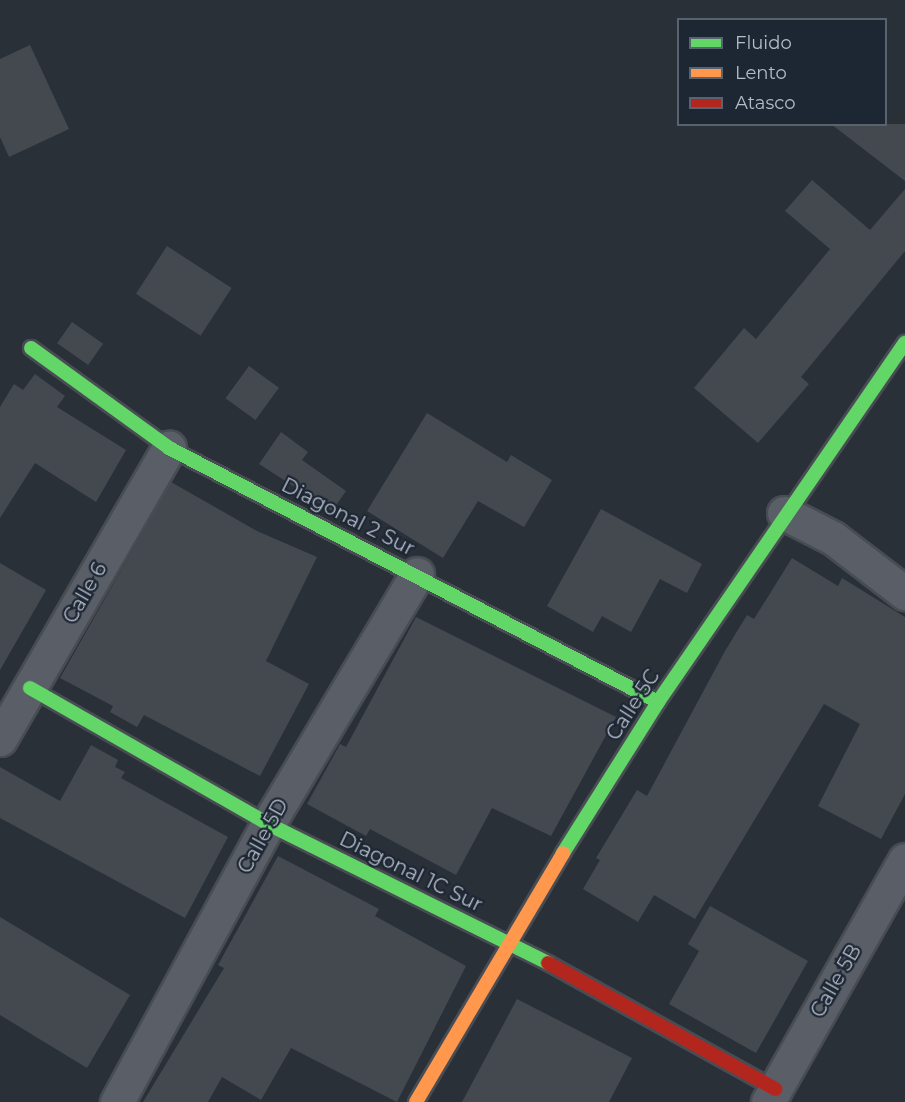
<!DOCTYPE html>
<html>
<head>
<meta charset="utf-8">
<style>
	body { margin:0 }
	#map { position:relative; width:905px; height:1102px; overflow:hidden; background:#2a3038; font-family:Montserrat,sans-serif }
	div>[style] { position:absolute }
	.building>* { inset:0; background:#444950; transform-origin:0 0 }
	.roads { filter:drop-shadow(2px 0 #484c53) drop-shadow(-2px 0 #484c53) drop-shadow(0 2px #484c53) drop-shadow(0 -2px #484c53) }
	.street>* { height:33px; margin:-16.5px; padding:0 16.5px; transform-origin:16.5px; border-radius:16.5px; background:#5a5e66 }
	.fast>* { height:14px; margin:-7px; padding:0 7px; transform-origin:7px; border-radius:7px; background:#63d668 }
	.slow>* { height:14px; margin:-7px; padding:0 7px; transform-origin:7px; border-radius:7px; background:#ff974d }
	.jam>* { height:14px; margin:-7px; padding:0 7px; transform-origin:7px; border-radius:7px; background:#b3261e }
	span { translate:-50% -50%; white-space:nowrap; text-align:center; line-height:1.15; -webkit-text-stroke:4.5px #1d2633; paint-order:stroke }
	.street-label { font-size:20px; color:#b4bcc9 }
	.legend { position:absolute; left:677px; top:18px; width:210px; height:108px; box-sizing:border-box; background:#1d2633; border:2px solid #59626f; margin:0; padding:8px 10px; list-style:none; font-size:18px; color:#b4bcc9 }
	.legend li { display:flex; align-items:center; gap:12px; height:30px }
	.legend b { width:30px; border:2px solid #59626f }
</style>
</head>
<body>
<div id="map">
	<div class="building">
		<div style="clip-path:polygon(30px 45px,69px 129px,9px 157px,0 137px,0 59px)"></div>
		<div style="clip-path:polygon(831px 124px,905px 124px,905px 181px)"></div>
		<div style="clip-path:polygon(812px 180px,870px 230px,905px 189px,905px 251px,801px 377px,809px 384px,758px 443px,694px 388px,744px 328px,756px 339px,830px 249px,785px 211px)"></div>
		<div style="left:167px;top:246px;width:77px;height:57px;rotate:33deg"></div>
		<div style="left:72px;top:322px;width:38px;height:26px;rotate:35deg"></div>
		<div style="left:249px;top:366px;width:37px;height:40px;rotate:36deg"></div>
		<div style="clip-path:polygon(35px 374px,65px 396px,57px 407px,126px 450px,96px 502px,35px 463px,0 518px,0 407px,14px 384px,23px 390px)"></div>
		<div style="clip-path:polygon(427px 413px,507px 462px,511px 455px,552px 480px,524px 527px,478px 501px,443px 558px,367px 511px)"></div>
		<div style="clip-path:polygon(281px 432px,308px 452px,302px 460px,346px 491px,332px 511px,259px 464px)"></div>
		<div style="clip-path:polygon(171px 482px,257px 531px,317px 557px,266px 661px,309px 684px,260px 776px,144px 715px,137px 727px,110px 712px,113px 706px,60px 678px)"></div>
		<div style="clip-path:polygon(601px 509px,702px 564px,687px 593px,660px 579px,631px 632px,602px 616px,593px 632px,547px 606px)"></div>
		<div style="clip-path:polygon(792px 558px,838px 586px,842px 578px,905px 617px,905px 794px,881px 839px,818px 806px,860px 724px,824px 704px,695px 919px,654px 895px,638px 922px,583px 889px,600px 860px,596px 858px,637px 790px,647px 796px,725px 651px,747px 615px,754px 619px)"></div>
		<div style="clip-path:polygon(0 563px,46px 590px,0 670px)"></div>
		<div style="clip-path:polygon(416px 617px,616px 717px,551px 836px,492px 808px,456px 875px,370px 829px,366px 836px,307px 804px,340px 744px,346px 747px)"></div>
		<div style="clip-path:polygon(91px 745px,118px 760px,115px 767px,125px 772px,121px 778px,228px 837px,185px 918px,0 818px,0 767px,60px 801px)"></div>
		<div style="clip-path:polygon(278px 856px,379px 909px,375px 916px,466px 966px,397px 1102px,291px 1048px,261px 1100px,222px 1077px,208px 1102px,143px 1102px,224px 968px,218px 965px)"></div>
		<div style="clip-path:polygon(710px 906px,808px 961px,756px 1053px,669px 1004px,699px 951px,688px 944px)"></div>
		<div style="clip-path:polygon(0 917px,130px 995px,87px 1068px,0 1015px)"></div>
		<div style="clip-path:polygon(517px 999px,632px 1058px,609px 1102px,462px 1102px)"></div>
	</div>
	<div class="roads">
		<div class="street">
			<div style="left:784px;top:513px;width:55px;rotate:27deg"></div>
			<div style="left:833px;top:538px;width:91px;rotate:37.4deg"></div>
			<div style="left:0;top:739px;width:337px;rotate:-59.9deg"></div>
			<div style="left:117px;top:1102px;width:316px;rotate:-61.5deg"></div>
			<div style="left:268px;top:824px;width:291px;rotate:-59.2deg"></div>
			<div style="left:768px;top:1102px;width:278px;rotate:-60.5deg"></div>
		</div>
		<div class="fast">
			<div style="left:31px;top:348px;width:170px;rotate:35.9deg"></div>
			<div style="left:169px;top:448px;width:551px;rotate:27.45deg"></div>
			<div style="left:30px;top:688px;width:274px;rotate:29.7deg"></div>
			<div style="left:268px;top:824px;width:313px;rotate:26.4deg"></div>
			<div style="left:563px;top:853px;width:178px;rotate:-57.8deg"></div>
			<div style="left:658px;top:702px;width:436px;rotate:-55.5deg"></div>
		</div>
		<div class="slow">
			<div style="left:416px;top:1102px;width:289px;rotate:-59.4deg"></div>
		</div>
		<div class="jam">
			<div style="left:548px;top:963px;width:260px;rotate:29deg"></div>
		</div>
	</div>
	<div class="street-label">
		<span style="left:348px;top:517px;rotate:27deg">Diagonal 2 Sur</span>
		<span style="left:85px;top:593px;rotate:-60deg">Calle 6</span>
		<span style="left:633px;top:705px;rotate:-57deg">Calle 5C</span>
		<span style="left:263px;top:836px;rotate:-61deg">Calle 5D</span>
		<span style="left:411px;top:872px;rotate:26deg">Diagonal 1C Sur</span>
		<span style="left:836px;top:981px;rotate:-60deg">Calle 5B</span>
	</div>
	<ul class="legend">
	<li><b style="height:8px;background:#63d668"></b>Fluido</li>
	<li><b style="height:8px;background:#ff974d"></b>Lento</li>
	<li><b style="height:8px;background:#b3261e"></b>Atasco</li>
	</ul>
</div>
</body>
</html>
